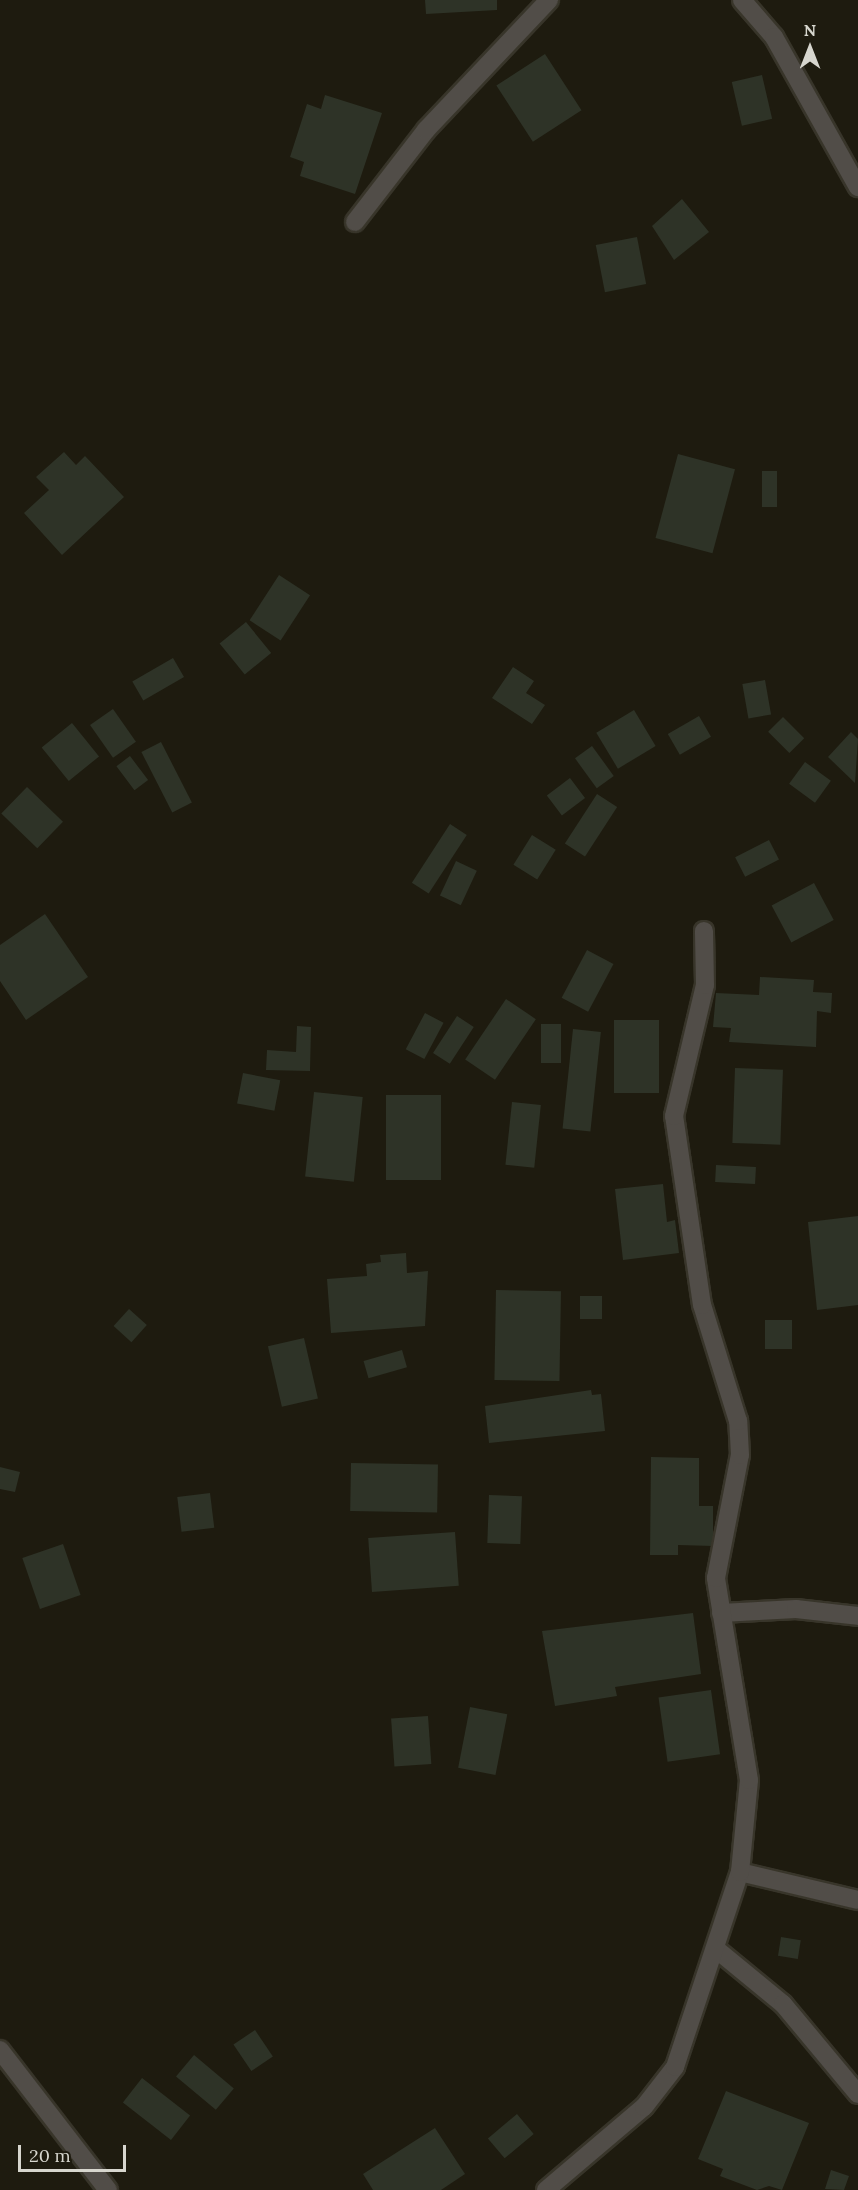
<!DOCTYPE html>
<html>
<head>
<meta charset="utf-8">
<style>
	body { margin:0 }
	#map { position:relative; width:858px; height:2190px; overflow:hidden; background:#1e1b0f; font-family:Lora,serif }
	div>[style] { position:absolute }
	.building>* { inset:0; background:#2e3327; transform-origin:0 0 }
	.roads { filter:drop-shadow(2px 0 #38352a) drop-shadow(-2px 0 #38352a) drop-shadow(0 2px #38352a) drop-shadow(0 -2px #38352a) }
	.street>* { height:18px; margin:-9px; padding:0 9px; transform-origin:9px; border-radius:9px; background:#514d48 }
	span { translate:-50% -50%; white-space:nowrap; text-align:center; line-height:1.15; -webkit-text-stroke:4.5px #1e1b0f; paint-order:stroke }
	.north { position:absolute; left:780px; top:18px; width:60px; height:60px; -webkit-text-stroke:4px #1e1b0f; paint-order:stroke; rotate:0deg; font-size:16px; font-weight:700; line-height:24px; text-align:center; color:#d7d6ce }
	.north::after { content:''; display:block; margin:auto; width:21px; height:27px; background:#d7d6ce; clip-path:polygon(50% 0,100% 100%,50% 72%,0 100%) }
	.scale { position:absolute; left:18px; top:2145px; width:108px; height:27px; box-sizing:border-box; border:3px solid #d7d6ce; border-top:0; padding-left:8px; font-size:18px; line-height:21px; white-space:nowrap; color:#d7d6ce; -webkit-text-stroke:4px #1e1b0f; paint-order:stroke }
</style>
</head>
<body>
<div id="map">
	<div class="building">
		<div style="clip-path:polygon(425px 0,497px 0,497px 10px,426px 14px)"></div>
		<div style="left:545px;top:54px;width:67px;height:58px;rotate:57deg"></div>
		<div style="left:762px;top:75px;width:45px;height:31px;rotate:77deg"></div>
		<div style="clip-path:polygon(325px 95px,382px 113px,355px 194px,300px 176px,304px 162px,290px 157px,307px 104px,321px 109px)"></div>
		<div style="clip-path:polygon(682px 199px,709px 232px,674px 260px,652px 226px)"></div>
		<div style="left:637px;top:237px;width:48px;height:42px;rotate:79deg"></div>
		<div style="clip-path:polygon(64px 452px,76px 465px,85px 456px,124px 497px,62px 555px,24px 513px,49px 490px,36px 477px)"></div>
		<div style="left:678px;top:454px;width:59px;height:87px;rotate:15deg"></div>
		<div style="left:762px;top:471px;width:15px;height:36px"></div>
		<div style="left:279px;top:575px;width:37px;height:54px;rotate:33deg"></div>
		<div style="left:246px;top:622px;width:40px;height:34px;rotate:51deg"></div>
		<div style="left:173px;top:658px;width:22px;height:47px;rotate:60deg"></div>
		<div style="clip-path:polygon(513px 667px,534px 681px,526px 693px,545px 705px,532px 724px,492px 698px)"></div>
		<div style="left:765px;top:680px;width:35px;height:23px;rotate:80deg"></div>
		<div style="left:113px;top:709px;width:40px;height:28px;rotate:55deg"></div>
		<div style="left:634px;top:710px;width:42px;height:44px;rotate:59deg"></div>
		<div style="left:699px;top:716px;width:24px;height:36px;rotate:60deg"></div>
		<div style="left:783px;top:717px;width:30px;height:21px;rotate:45deg"></div>
		<div style="left:72px;top:723px;width:43px;height:39px;rotate:51deg"></div>
		<div style="clip-path:polygon(851px 732px,858px 739px,855px 783px,828px 757px)"></div>
		<div style="left:161px;top:742px;width:68px;height:22px;rotate:63deg"></div>
		<div style="left:592px;top:746px;width:37px;height:21px;rotate:54deg"></div>
		<div style="left:130px;top:756px;width:30px;height:17px;rotate:53deg"></div>
		<div style="left:805px;top:762px;width:32px;height:27px;rotate:36deg"></div>
		<div style="left:570px;top:778px;width:25px;height:29px;rotate:53deg"></div>
		<div style="left:27px;top:787px;width:50px;height:37px;rotate:44deg"></div>
		<div style="left:597px;top:794px;width:24px;height:59px;rotate:33deg"></div>
		<div style="left:450px;top:824px;width:20px;height:70px;rotate:33deg"></div>
		<div style="left:532px;top:835px;width:28px;height:35px;rotate:32deg"></div>
		<div style="left:769px;top:840px;width:22px;height:38px;rotate:63deg"></div>
		<div style="left:456px;top:861px;width:23px;height:38px;rotate:25deg"></div>
		<div style="left:814px;top:883px;width:42px;height:48px;rotate:62deg"></div>
		<div style="clip-path:polygon(45px 914px,88px 977px,26px 1020px,0 981px,0 945px)"></div>
		<div style="left:587px;top:950px;width:30px;height:54px;rotate:28deg"></div>
		<div style="clip-path:polygon(760px 977px,814px 980px,813px 992px,832px 993px,831px 1013px,817px 1011px,816px 1047px,729px 1042px,731px 1028px,713px 1027px,716px 993px,759px 995px)"></div>
		<div style="left:506px;top:999px;width:36px;height:73px;rotate:34deg"></div>
		<div style="left:425px;top:1013px;width:21px;height:41px;rotate:28deg"></div>
		<div style="left:457px;top:1016px;width:20px;height:44px;rotate:33deg"></div>
		<div style="left:659px;top:1020px;width:73px;height:45px;rotate:90deg"></div>
		<div style="left:541px;top:1024px;width:20px;height:39px"></div>
		<div style="clip-path:polygon(297px 1026px,311px 1027px,310px 1071px,266px 1070px,267px 1050px,296px 1052px)"></div>
		<div style="left:573px;top:1029px;width:28px;height:100px;rotate:6deg"></div>
		<div style="left:735px;top:1068px;width:48px;height:75px;rotate:2deg"></div>
		<div style="left:243px;top:1073px;width:38px;height:31px;rotate:11deg"></div>
		<div style="left:314px;top:1092px;width:49px;height:85px;rotate:6deg"></div>
		<div style="left:386px;top:1095px;width:55px;height:85px"></div>
		<div style="left:512px;top:1102px;width:29px;height:63px;rotate:6deg"></div>
		<div style="left:716px;top:1165px;width:40px;height:17px;rotate:3deg"></div>
		<div style="clip-path:polygon(663px 1184px,667px 1222px,675px 1220px,679px 1253px,623px 1260px,615px 1189px)"></div>
		<div style="clip-path:polygon(858px 1216px,858px 1305px,817px 1310px,808px 1222px)"></div>
		<div style="clip-path:polygon(406px 1253px,407px 1273px,428px 1271px,425px 1326px,331px 1333px,327px 1279px,367px 1276px,366px 1264px,381px 1262px,380px 1255px)"></div>
		<div style="left:496px;top:1290px;width:65px;height:90px;rotate:1deg"></div>
		<div style="left:580px;top:1296px;width:22px;height:23px"></div>
		<div style="left:129px;top:1309px;width:24px;height:23px;rotate:42deg"></div>
		<div style="left:765px;top:1320px;width:27px;height:29px"></div>
		<div style="left:304px;top:1338px;width:62px;height:37px;rotate:77deg"></div>
		<div style="left:402px;top:1350px;width:18px;height:40px;rotate:74deg"></div>
		<div style="clip-path:polygon(591px 1390px,592px 1395px,601px 1394px,605px 1431px,489px 1443px,485px 1406px)"></div>
		<div style="clip-path:polygon(651px 1457px,699px 1458px,699px 1506px,713px 1506px,713px 1546px,678px 1545px,678px 1555px,650px 1555px)"></div>
		<div style="left:351px;top:1463px;width:87px;height:48px;rotate:1deg"></div>
		<div style="clip-path:polygon(0 1467px,20px 1472px,15px 1492px,0 1489px)"></div>
		<div style="left:210px;top:1493px;width:35px;height:33px;rotate:83deg"></div>
		<div style="left:489px;top:1495px;width:33px;height:48px;rotate:2deg"></div>
		<div style="left:455px;top:1532px;width:54px;height:87px;rotate:86deg"></div>
		<div style="left:63px;top:1544px;width:54px;height:43px;rotate:71deg"></div>
		<div style="clip-path:polygon(693px 1613px,701px 1674px,615px 1687px,617px 1696px,555px 1706px,542px 1631px)"></div>
		<div style="left:711px;top:1690px;width:65px;height:53px;rotate:82deg"></div>
		<div style="left:470px;top:1707px;width:38px;height:62px;rotate:11deg"></div>
		<div style="left:428px;top:1716px;width:48px;height:37px;rotate:86deg"></div>
		<div style="left:781px;top:1937px;width:20px;height:19px;rotate:9deg"></div>
		<div style="left:255px;top:2030px;width:32px;height:26px;rotate:56deg"></div>
		<div style="left:194px;top:2055px;width:52px;height:28px;rotate:40deg"></div>
		<div style="left:142px;top:2078px;width:61px;height:31px;rotate:38deg"></div>
		<div style="clip-path:polygon(726px 2091px,809px 2123px,782px 2190px,769px 2186px,757px 2190px,720px 2176px,723px 2169px,698px 2159px)"></div>
		<div style="left:517px;top:2114px;width:26px;height:38px;rotate:50deg"></div>
		<div style="clip-path:polygon(435px 2128px,465px 2174px,441px 2190px,373px 2190px,363px 2174px)"></div>
		<div style="clip-path:polygon(831px 2170px,849px 2176px,844px 2190px,825px 2189px)"></div>
	</div>
	<div class="roads">
		<div class="street">
			<div style="left:742px;top:0;width:49px;rotate:49.1deg"></div>
			<div style="left:774px;top:37px;width:172px;rotate:60.8deg"></div>
			<div style="left:355px;top:222px;width:116px;rotate:-52.3deg"></div>
			<div style="left:426px;top:130px;width:179px;rotate:-46.6deg"></div>
			<div style="left:721px;top:1613px;width:75px;rotate:-3.1deg"></div>
			<div style="left:796px;top:1609px;width:62px;rotate:6.4deg"></div>
			<div style="left:740px;top:1872px;width:121px;rotate:13.3deg"></div>
			<div style="left:716px;top:1949px;width:87px;rotate:39.4deg"></div>
			<div style="left:783px;top:2004px;width:117px;rotate:50.2deg"></div>
			<div style="left:0;top:2050px;width:177px;rotate:52.4deg"></div>
			<div style="left:546px;top:2190px;width:128px;rotate:-40.3deg"></div>
			<div style="left:644px;top:2107px;width:51px;rotate:-52.2deg"></div>
			<div style="left:675px;top:2067px;width:206px;rotate:-71.6deg"></div>
			<div style="left:740px;top:1872px;width:92px;rotate:-84.4deg"></div>
			<div style="left:749px;top:1780px;width:205px;rotate:-99.3deg"></div>
			<div style="left:716px;top:1578px;width:125px;rotate:-79deg"></div>
			<div style="left:740px;top:1455px;width:34px;rotate:-93deg"></div>
			<div style="left:738px;top:1421px;width:121px;rotate:-107.2deg"></div>
			<div style="left:702px;top:1305px;width:191px;rotate:-98.4deg"></div>
			<div style="left:674px;top:1116px;width:135px;rotate:-76.7deg"></div>
			<div style="left:705px;top:985px;width:54px;rotate:-91.1deg"></div>
		</div>
	</div>
	<div class="north">N</div>
	<div class="scale">20 m</div>
</div>
</body>
</html>
